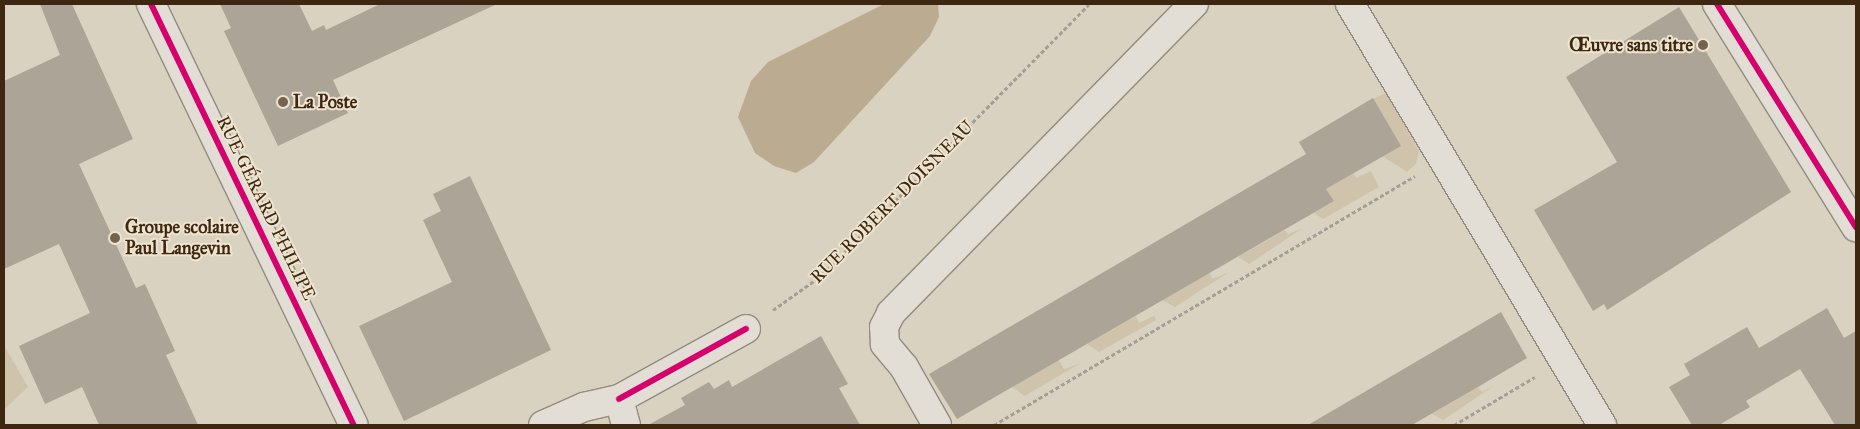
<!DOCTYPE html>
<html>
<head>
<meta charset="utf-8">
<style>
	body { margin:0 }
	#map { position:relative; width:1860px; height:429px; overflow:hidden; background:#dad2c0; font-family:"IM FELL Great Primer",serif }
	div>[style] { position:absolute }
	.green>* { inset:0; background:#d0c3ab }
	.water>* { inset:0; background:#baab91 }
	.building>* { inset:0; background:#aba497 }
	.path>* { height:3px; margin-top:-1.5px; transform-origin:0; background:repeating-linear-gradient(90deg,#a49f96 0 4px,transparent 0 6.5px) }
	.roads { filter:drop-shadow(1px 0 #928b7e) drop-shadow(-1px 0 #928b7e) drop-shadow(0 1px #928b7e) drop-shadow(0 -1px #928b7e) }
	.minor>* { height:28px; margin:-14px; padding:0 14px; transform-origin:14px; border-radius:14px; background:#e2ded5 }
	.cycleway>* { height:6px; margin:-3px; padding:0 3px; transform-origin:3px; border-radius:3px; background:#d6006c }
	.dots>* { width:14px; height:14px; translate:-50% -50%; box-sizing:border-box; border:2px solid #eee4cf; border-radius:50% }
	span { translate:-50% -50%; white-space:nowrap; text-align:center; line-height:1.15; -webkit-text-stroke:4px #eee4cf; paint-order:stroke }
	.poi-label { font-size:18px; color:#3d2710; font-weight:700 }
	.right { translate:-100% -50%; text-align:right }
	.left { translate:0 -50%; text-align:left }
	.street-label { font-size:18px; color:#3d2710 }
	.frame { position:absolute; inset:0; border:5px solid #3d2710; pointer-events:none }
</style>
</head>
<body>
<div id="map">
	<div class="green">
		<div style="clip-path:polygon(1386px 93px,1419px 151px,1416px 164px,1407px 172px,1382px 156px,1373px 99px)"></div>
		<div style="clip-path:polygon(1371px 171px,1379px 187px,1323px 219px,1314px 213px,1334px 201px,1326px 189px,1353px 173px,1356px 178px)"></div>
		<div style="clip-path:polygon(1303px 228px,1249px 264px,1238px 257px,1285px 230px,1288px 234px)"></div>
		<div style="clip-path:polygon(1229px 272px,1175px 307px,1162px 300px,1209px 273px,1213px 279px)"></div>
		<div style="clip-path:polygon(1136px 316px,1139px 323px,1154px 316px,1156px 320px,1099px 352px,1087px 344px)"></div>
		<div style="clip-path:polygon(4px 345px,28px 387px,4px 410px)"></div>
		<div style="clip-path:polygon(1059px 360px,1064px 369px,1081px 363px,1025px 396px,1012px 387px)"></div>
		<div style="clip-path:polygon(1495px 385px,1443px 420px,1432px 414px,1478px 387px,1482px 392px)"></div>
	</div>
	<div class="water">
		<div style="clip-path:polygon(884px 4px,938px 4px,939px 17px,930px 36px,814px 162px,796px 173px,774px 166px,755px 153px,738px 117px,751px 81px,768px 62px)"></div>
	</div>
	<div class="building">
		<div style="clip-path:polygon(40px 4px,72px 4px,133px 139px,79px 164px,136px 288px,145px 284px,175px 351px,166px 355px,198px 425px,99px 425px,82px 387px,45px 404px,19px 346px,90px 313px,59px 244px,4px 269px,4px 81px,60px 55px)"></div>
		<div style="clip-path:polygon(220px 4px,299px 4px,312px 31px,324px 25px,326px 30px,380px 4px,497px 4px,333px 80px,348px 113px,278px 146px,224px 31px,231px 28px)"></div>
		<div style="clip-path:polygon(1679px 7px,1791px 192px,1607px 310px,1604px 304px,1593px 311px,1534px 210px,1617px 162px,1566px 77px)"></div>
		<div style="clip-path:polygon(1373px 98px,1401px 146px,1326px 189px,1334px 201px,957px 419px,929px 374px,1306px 154px,1299px 142px)"></div>
		<div style="clip-path:polygon(470px 176px,551px 350px,404px 421px,359px 326px,452px 282px,423px 220px,441px 211px,433px 194px)"></div>
		<div style="clip-path:polygon(1827px 308px,1844px 338px,1856px 331px,1856px 425px,1835px 425px,1800px 369px,1746px 401px,1750px 407px,1719px 425px,1692px 425px,1669px 387px,1690px 375px,1684px 364px,1747px 327px,1759px 348px)"></div>
		<div style="clip-path:polygon(1501px 312px,1527px 358px,1478px 387px,1412px 425px,1308px 425px)"></div>
		<div style="clip-path:polygon(821px 336px,848px 384px,839px 388px,860px 425px,648px 425px,685px 405px,681px 398px,709px 382px,714px 389px,729px 380px,732px 387px)"></div>
	</div>
	<div class="path">
		<div style="left:773px;top:310px;width:60px;rotate:-35.5deg"></div>
		<div style="left:822px;top:275px;width:380px;rotate:-45.4deg"></div>
		<div style="left:994px;top:425px;width:489px;rotate:-30.6deg"></div>
		<div style="left:1454px;top:425px;width:94px;rotate:-30.7deg"></div>
	</div>
	<div class="roads">
		<div class="minor">
			<div style="left:151px;top:4px;width:467px;rotate:64.3deg"></div>
			<div style="left:1350px;top:4px;width:491px;rotate:59.1deg"></div>
			<div style="left:1717px;top:4px;width:263px;rotate:58.1deg"></div>
			<div style="left:619px;top:399px;width:145px;rotate:-28.9deg"></div>
			<div style="left:543px;top:425px;width:45px;rotate:-23.7deg"></div>
			<div style="left:584px;top:407px;width:36px;rotate:-13deg"></div>
			<div style="left:619px;top:399px;width:27px;rotate:75deg"></div>
			<div style="left:937px;top:425px;width:67px;rotate:-119.6deg"></div>
			<div style="left:904px;top:367px;width:30px;rotate:-130deg"></div>
			<div style="left:885px;top:344px;width:17px;rotate:-93deg"></div>
			<div style="left:884px;top:327px;width:16px;rotate:-63deg"></div>
			<div style="left:891px;top:313px;width:433px;rotate:-45.6deg"></div>
		</div>
	</div>
	<div class="cycleway">
		<div style="left:151px;top:4px;width:467px;rotate:64.3deg"></div>
		<div style="left:1717px;top:4px;width:263px;rotate:58.1deg"></div>
		<div style="left:619px;top:399px;width:145px;rotate:-28.9deg"></div>
	</div>
	<div class="dots">
		<div style="left:1703px;top:45px;background:#74634e"></div>
		<div style="left:283px;top:102px;background:#74634e"></div>
		<div style="left:115px;top:238px;background:#74634e"></div>
	</div>
	<div class="poi-label">
		<span class="right" style="left:1693px;top:45px">Œuvre sans titre</span>
		<span class="left" style="left:293px;top:102px">La Poste</span>
		<span class="left" style="left:125px;top:238px">Groupe scolaire<br>Paul Langevin</span>
	</div>
	<div class="street-label">
		<span style="left:892px;top:202px;rotate:-45deg">RUE ROBERT DOISNEAU</span>
		<span style="left:266px;top:208px;rotate:64deg">RUE GÉRARD PHILIPE</span>
	</div>
	<div class="frame"></div>
</div>
</body>
</html>
